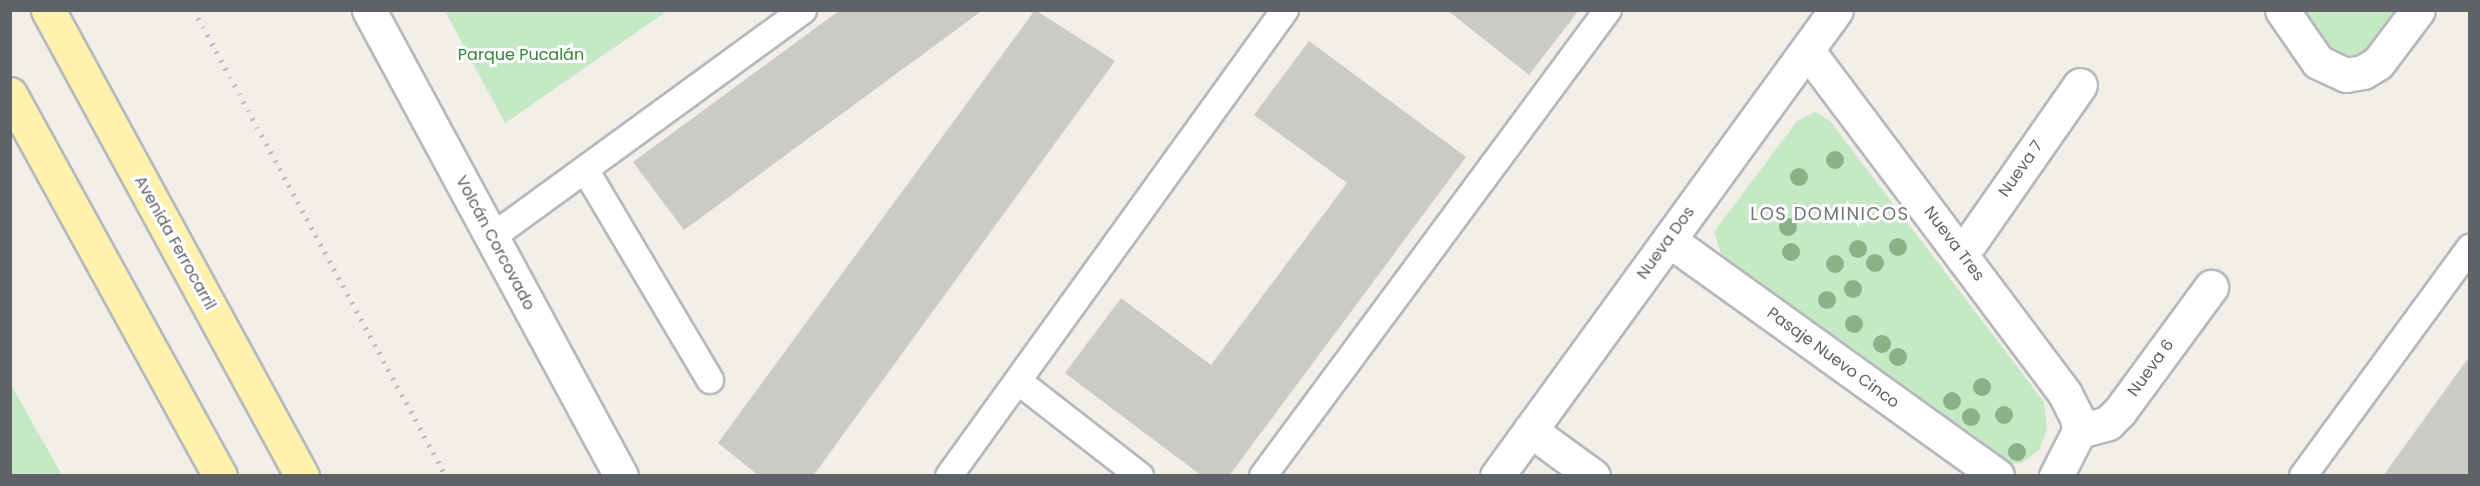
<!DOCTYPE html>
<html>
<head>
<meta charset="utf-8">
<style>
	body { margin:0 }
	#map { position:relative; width:2480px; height:486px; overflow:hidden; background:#f1efe8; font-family:Poppins,sans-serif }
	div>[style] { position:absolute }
	.green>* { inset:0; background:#c5e8c5 }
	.building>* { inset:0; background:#cccac5 }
	.roads { filter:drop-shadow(2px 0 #b5b8bc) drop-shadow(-2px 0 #b5b8bc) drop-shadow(0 2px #b5b8bc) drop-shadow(0 -2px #b5b8bc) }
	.service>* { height:26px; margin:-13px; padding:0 13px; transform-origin:13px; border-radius:13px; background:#fff }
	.minor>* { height:33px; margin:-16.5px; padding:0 16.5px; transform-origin:16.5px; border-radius:16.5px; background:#fff }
	.primary>* { height:33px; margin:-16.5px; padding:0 16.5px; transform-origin:16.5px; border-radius:16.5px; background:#fff2af }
	.rail>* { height:4.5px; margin-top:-2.25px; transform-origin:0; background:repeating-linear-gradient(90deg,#b6b7b8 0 1.5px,transparent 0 9.5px) }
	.trees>* { width:18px; height:18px; margin:-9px; border-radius:50%; background:#89b387 }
	span { translate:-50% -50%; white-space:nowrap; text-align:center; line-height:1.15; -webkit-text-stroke:6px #fff; paint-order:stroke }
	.park-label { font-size:16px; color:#348238 }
	.street-label { font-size:16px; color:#5f6368 }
	.neighbourhood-label { font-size:18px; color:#70757a; letter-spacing:1.5px }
	.frame { position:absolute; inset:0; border:12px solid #5f6368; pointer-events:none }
</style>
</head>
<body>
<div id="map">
	<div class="green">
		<div style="clip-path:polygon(445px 11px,667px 11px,505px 123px)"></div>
		<div style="clip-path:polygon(2301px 11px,2402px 11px,2368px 57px,2353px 61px,2333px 55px)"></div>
		<div style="clip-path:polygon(1815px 112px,1830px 121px,2044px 402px,2047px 429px,2039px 450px,2022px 463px,2005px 464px,1721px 254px,1714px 232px,1797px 121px)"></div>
		<div style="clip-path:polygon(11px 385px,62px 475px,11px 475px)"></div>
	</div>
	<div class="building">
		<div style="clip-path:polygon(840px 10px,983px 10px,684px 230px,633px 162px)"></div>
		<div style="clip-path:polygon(1035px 10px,1115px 61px,813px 476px,759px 476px,718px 443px)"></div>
		<div style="clip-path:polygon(1447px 10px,1579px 10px,1529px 75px)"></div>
		<div style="clip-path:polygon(1309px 41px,1466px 157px,1229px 476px,1202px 476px,1065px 373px,1121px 298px,1211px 365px,1347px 183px,1254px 115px)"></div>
		<div style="clip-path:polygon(2469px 357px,2469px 476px,2383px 476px)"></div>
	</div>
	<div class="roads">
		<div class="service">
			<div style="left:586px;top:171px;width:243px;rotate:59.3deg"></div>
			<div style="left:492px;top:237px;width:385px;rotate:-36.1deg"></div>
			<div style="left:1018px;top:381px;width:155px;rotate:37.9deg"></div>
			<div style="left:949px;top:476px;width:575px;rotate:-54.21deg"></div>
			<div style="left:1263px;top:476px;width:580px;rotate:-53.49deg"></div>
			<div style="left:2303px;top:476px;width:283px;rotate:-53.8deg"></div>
		</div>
		<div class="minor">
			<div style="left:369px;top:10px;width:530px;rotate:61.6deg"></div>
			<div style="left:2282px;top:10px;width:63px;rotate:55.3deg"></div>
			<div style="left:2318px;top:62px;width:31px;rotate:25deg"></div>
			<div style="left:2346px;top:75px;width:17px;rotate:-10deg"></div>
			<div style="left:2363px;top:72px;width:17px;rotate:-31deg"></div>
			<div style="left:2378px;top:63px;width:66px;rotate:-53deg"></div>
			<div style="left:1807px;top:50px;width:430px;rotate:53.1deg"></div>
			<div style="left:2065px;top:394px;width:27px;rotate:63deg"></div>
			<div style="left:2077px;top:418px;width:13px;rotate:81deg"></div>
			<div style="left:2079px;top:431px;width:51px;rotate:117.1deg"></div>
			<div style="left:1669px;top:240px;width:404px;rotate:35.7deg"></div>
			<div style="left:1962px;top:254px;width:206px;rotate:-55.1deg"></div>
			<div style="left:1530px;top:430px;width:78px;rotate:36.1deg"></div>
			<div style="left:2079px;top:431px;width:30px;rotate:-15deg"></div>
			<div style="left:2108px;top:423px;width:17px;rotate:-45deg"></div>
			<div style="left:2120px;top:411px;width:154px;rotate:-53.7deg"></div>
			<div style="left:1497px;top:476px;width:576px;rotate:-53.97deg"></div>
		</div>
		<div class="primary">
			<div style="left:48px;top:10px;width:531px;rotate:61.41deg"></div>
			<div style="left:10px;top:94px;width:436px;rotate:61.2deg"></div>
		</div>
	</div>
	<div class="rail">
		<div style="left:194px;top:10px;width:530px;rotate:61.6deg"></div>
	</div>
	<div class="trees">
		<div style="left:1835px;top:160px"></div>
		<div style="left:1799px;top:177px"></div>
		<div style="left:1788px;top:227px"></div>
		<div style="left:1898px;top:247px"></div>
		<div style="left:1858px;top:249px"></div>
		<div style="left:1791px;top:252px"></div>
		<div style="left:1875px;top:263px"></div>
		<div style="left:1835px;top:264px"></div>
		<div style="left:1853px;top:289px"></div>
		<div style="left:1827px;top:300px"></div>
		<div style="left:1854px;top:324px"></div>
		<div style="left:1882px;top:344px"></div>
		<div style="left:1898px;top:357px"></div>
		<div style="left:1982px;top:387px"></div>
		<div style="left:1952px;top:401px"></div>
		<div style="left:2004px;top:415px"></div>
		<div style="left:1971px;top:417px"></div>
		<div style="left:2017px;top:452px"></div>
	</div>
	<div class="park-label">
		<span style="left:521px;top:55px">Parque Pucalán</span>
	</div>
	<div class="street-label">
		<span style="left:2021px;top:169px;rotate:-55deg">Nueva 7</span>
		<span style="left:175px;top:243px;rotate:61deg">Avenida Ferrocarril</span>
		<span style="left:495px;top:243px;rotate:62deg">Volcán Corcovado</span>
		<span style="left:1666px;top:243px;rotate:-54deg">Nueva Dos</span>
		<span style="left:1954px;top:244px;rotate:53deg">Nueva Tres</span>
		<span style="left:1833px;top:358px;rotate:36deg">Pasaje Nuevo Cinco</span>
		<span style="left:2151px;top:368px;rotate:-54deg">Nueva 6</span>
	</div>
	<div class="neighbourhood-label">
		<span style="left:1830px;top:214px">LOS DOMINICOS</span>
	</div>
	<div class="frame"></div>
</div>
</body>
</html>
